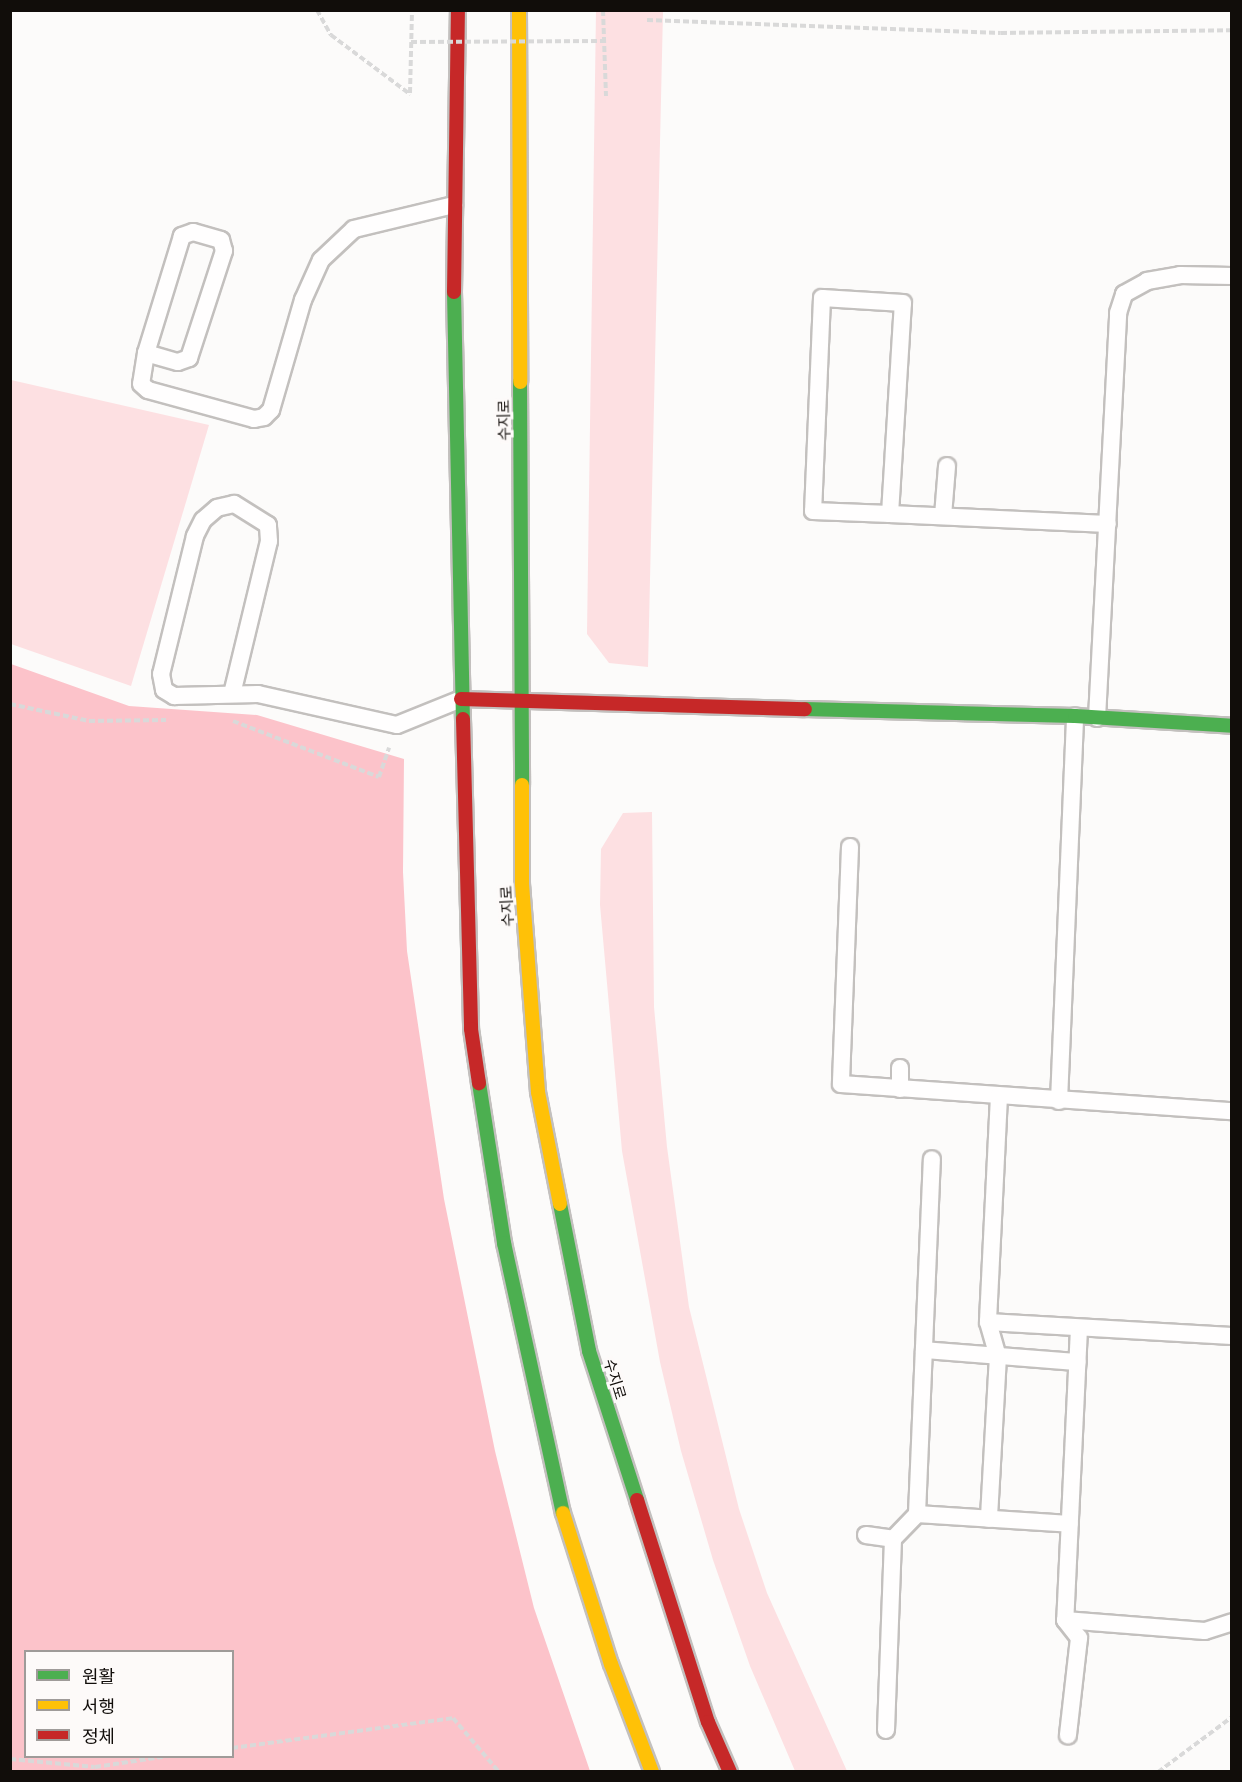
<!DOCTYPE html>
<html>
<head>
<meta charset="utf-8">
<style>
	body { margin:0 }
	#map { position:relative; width:1242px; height:1782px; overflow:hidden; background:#fcfbfa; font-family:Quicksand,"Noto Sans KR",sans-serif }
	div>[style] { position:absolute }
	.green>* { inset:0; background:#fde0e2 }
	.forest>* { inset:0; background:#fcc3ca }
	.path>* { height:4px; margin-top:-2px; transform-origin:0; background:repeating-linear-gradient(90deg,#d9d9d9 0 6px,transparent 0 9px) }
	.roads { filter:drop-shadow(2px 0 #c3c0be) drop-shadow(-2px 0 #c3c0be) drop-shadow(0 2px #c3c0be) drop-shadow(0 -2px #c3c0be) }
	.lane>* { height:16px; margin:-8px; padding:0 8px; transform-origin:8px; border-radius:8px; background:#fffefe }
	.fast>* { height:14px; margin:-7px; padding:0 7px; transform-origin:7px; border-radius:7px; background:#4caf50 }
	.slow>* { height:14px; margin:-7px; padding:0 7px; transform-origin:7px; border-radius:7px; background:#ffc107 }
	.jam>* { height:14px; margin:-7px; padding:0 7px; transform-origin:7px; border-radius:7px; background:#c62828 }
	.path-bridge>* { height:4px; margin-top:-2px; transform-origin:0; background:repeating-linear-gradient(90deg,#d9d9d9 0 6px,transparent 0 9px) }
	span { translate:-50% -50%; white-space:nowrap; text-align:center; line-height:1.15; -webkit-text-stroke:6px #fdfaf9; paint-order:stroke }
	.street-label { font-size:15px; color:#110d0a }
	.frame { position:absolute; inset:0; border:12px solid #110d0a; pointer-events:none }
	.legend { position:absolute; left:24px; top:1650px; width:210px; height:108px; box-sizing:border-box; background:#fdfaf9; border:2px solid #9f9b99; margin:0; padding:8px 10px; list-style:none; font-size:18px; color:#110d0a }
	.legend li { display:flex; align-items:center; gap:12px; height:30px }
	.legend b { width:30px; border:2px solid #9f9b99 }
</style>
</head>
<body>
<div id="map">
	<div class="green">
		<div style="clip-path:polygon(596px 11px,663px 11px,648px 667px,609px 663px,587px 634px)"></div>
		<div style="clip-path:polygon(11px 380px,209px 425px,131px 686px,11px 644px)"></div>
		<div style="clip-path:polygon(652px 812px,654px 1007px,667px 1147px,689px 1307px,739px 1509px,767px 1593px,847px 1771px,795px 1771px,750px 1666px,713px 1560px,681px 1451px,660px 1362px,622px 1151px,600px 905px,601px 849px,623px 813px)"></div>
	</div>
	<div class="forest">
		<div style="clip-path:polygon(evenodd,11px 664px,129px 706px,257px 715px,404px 759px,403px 872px,407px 951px,444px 1199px,495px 1451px,534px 1608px,590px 1771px,11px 1771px,11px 664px,26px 1652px,232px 1652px,232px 1756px,26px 1756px,26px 1652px)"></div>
	</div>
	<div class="path">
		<div style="left:317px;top:10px;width:29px;rotate:61deg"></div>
		<div style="left:331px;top:35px;width:99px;rotate:36.8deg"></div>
		<div style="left:603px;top:10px;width:86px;rotate:88deg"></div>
		<div style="left:647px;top:20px;width:354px;rotate:2.1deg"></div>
		<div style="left:1001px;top:33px;width:231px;rotate:-0.7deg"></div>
		<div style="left:410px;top:93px;width:83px;rotate:-88.6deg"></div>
		<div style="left:10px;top:704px;width:81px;rotate:12.1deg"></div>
		<div style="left:89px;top:721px;width:77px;rotate:-0.7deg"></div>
		<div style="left:233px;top:721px;width:156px;rotate:21deg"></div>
		<div style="left:379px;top:777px;width:31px;rotate:-71deg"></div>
		<div style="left:232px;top:1748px;width:223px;rotate:-7.7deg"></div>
		<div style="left:453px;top:1718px;width:71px;rotate:49.6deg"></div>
		<div style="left:10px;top:1759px;width:85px;rotate:5.4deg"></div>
		<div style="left:95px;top:1767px;width:74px;rotate:-8.6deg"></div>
		<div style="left:1158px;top:1772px;width:92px;rotate:-36.6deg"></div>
	</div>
	<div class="roads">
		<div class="lane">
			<div style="left:146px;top:353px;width:33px;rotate:16deg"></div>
			<div style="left:178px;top:362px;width:12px;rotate:-20deg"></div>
			<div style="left:189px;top:358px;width:113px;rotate:-71.9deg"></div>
			<div style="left:224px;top:251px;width:11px;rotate:-105deg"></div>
			<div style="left:221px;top:240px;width:29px;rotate:-164deg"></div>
			<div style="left:193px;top:232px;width:12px;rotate:160deg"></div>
			<div style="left:182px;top:236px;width:122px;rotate:107.1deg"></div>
			<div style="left:146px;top:353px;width:31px;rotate:99deg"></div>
			<div style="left:141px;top:384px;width:9px;rotate:41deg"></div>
			<div style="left:148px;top:390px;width:110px;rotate:15.3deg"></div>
			<div style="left:254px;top:419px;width:10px;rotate:-11deg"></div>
			<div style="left:264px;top:417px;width:10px;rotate:-45deg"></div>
			<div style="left:271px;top:410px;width:115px;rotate:-73.8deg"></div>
			<div style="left:303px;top:300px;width:44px;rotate:-65.8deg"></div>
			<div style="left:321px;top:260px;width:45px;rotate:-43.2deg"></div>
			<div style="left:354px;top:229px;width:103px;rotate:-13.5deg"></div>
			<div style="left:890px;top:514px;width:211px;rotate:-86.5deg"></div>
			<div style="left:903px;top:303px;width:81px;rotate:-176.5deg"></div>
			<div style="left:822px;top:298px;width:213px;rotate:92.4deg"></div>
			<div style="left:813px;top:511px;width:77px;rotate:2.2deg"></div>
			<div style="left:890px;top:514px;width:218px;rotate:2.6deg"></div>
			<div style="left:943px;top:516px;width:50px;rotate:-85.4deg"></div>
			<div style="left:232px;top:694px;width:157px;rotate:-76.4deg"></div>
			<div style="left:269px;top:541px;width:16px;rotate:-94deg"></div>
			<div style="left:268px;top:525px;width:40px;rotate:-148deg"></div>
			<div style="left:234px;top:504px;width:17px;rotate:167deg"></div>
			<div style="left:217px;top:508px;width:18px;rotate:139deg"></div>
			<div style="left:203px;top:520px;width:18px;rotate:117deg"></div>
			<div style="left:195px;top:536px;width:142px;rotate:103.8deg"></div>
			<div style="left:161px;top:674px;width:16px;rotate:79deg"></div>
			<div style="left:164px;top:690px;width:12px;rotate:31deg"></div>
			<div style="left:174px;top:696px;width:84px;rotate:-1.4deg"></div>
			<div style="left:258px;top:694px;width:142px;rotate:12.6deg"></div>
			<div style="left:397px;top:725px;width:69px;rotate:-22.1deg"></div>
			<div style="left:1097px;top:718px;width:406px;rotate:-87deg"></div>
			<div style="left:1118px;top:313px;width:20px;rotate:-72deg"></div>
			<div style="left:1124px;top:294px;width:26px;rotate:-29deg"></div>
			<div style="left:1147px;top:281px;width:34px;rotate:-10deg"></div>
			<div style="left:1180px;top:275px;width:52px;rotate:1.1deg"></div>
			<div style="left:850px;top:847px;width:237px;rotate:92.2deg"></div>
			<div style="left:841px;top:1084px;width:392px;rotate:4deg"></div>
			<div style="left:900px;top:1089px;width:21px;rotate:-90deg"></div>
			<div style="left:999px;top:1096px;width:226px;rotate:92.8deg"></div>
			<div style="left:988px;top:1322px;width:244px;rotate:3.3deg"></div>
			<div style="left:1059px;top:1101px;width:385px;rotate:-87.6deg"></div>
			<div style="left:988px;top:1322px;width:35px;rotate:74deg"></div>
			<div style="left:998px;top:1356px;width:163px;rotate:93.2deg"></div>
			<div style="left:1079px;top:1328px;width:292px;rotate:92.7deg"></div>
			<div style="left:1065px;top:1620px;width:140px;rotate:4.5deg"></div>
			<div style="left:1205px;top:1631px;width:28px;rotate:-18deg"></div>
			<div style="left:924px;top:1350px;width:154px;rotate:4.5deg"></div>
			<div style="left:917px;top:1514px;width:153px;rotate:3.7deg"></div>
			<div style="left:866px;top:1535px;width:27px;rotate:8deg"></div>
			<div style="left:1065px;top:1620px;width:23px;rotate:52deg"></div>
			<div style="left:1079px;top:1638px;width:98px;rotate:96.5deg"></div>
			<div style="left:886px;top:1730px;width:191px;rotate:-87.9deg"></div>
			<div style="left:893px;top:1539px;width:35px;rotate:-46deg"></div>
			<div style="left:917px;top:1514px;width:355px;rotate:-87.6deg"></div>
		</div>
		<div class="fast">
			<div style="left:454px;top:292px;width:427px;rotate:88.8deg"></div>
			<div style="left:520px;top:382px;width:403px;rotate:89.7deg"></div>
			<div style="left:805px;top:709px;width:270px;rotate:1.5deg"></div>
			<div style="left:1075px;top:716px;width:157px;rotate:3.6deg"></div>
			<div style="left:479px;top:1083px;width:162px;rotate:81.1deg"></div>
			<div style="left:504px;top:1243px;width:276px;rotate:77.7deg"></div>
			<div style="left:560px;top:1204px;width:150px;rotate:78.8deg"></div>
			<div style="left:589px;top:1351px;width:157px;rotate:72.1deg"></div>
		</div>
		<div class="slow">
			<div style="left:519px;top:10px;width:372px;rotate:89.8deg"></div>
			<div style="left:522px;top:785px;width:99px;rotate:90deg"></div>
			<div style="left:522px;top:884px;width:209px;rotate:85.6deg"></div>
			<div style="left:538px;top:1092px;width:114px;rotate:78.9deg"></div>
			<div style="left:563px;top:1513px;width:158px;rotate:72.4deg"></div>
			<div style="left:611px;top:1664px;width:116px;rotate:69.2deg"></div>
		</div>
		<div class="jam">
			<div style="left:454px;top:292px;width:282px;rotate:-89.2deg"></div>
			<div style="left:461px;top:699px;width:344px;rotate:1.7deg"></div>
			<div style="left:463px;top:719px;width:310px;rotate:88.5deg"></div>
			<div style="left:471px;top:1029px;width:55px;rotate:81.6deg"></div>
			<div style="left:637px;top:1500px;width:233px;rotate:72.3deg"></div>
			<div style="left:708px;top:1722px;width:55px;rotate:66.3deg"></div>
		</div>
	</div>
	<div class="path-bridge">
		<div style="left:411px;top:42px;width:192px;rotate:-0.3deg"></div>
	</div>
	<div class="street-label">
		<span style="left:504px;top:420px;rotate:-91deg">수지로</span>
		<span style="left:507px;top:906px;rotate:-93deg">수지로</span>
		<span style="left:615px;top:1379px;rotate:73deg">수지로</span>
	</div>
	<div class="frame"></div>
	<ul class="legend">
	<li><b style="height:8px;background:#4caf50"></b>원활</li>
	<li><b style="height:8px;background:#ffc107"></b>서행</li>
	<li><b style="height:8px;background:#c62828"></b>정체</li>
	</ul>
</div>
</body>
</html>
